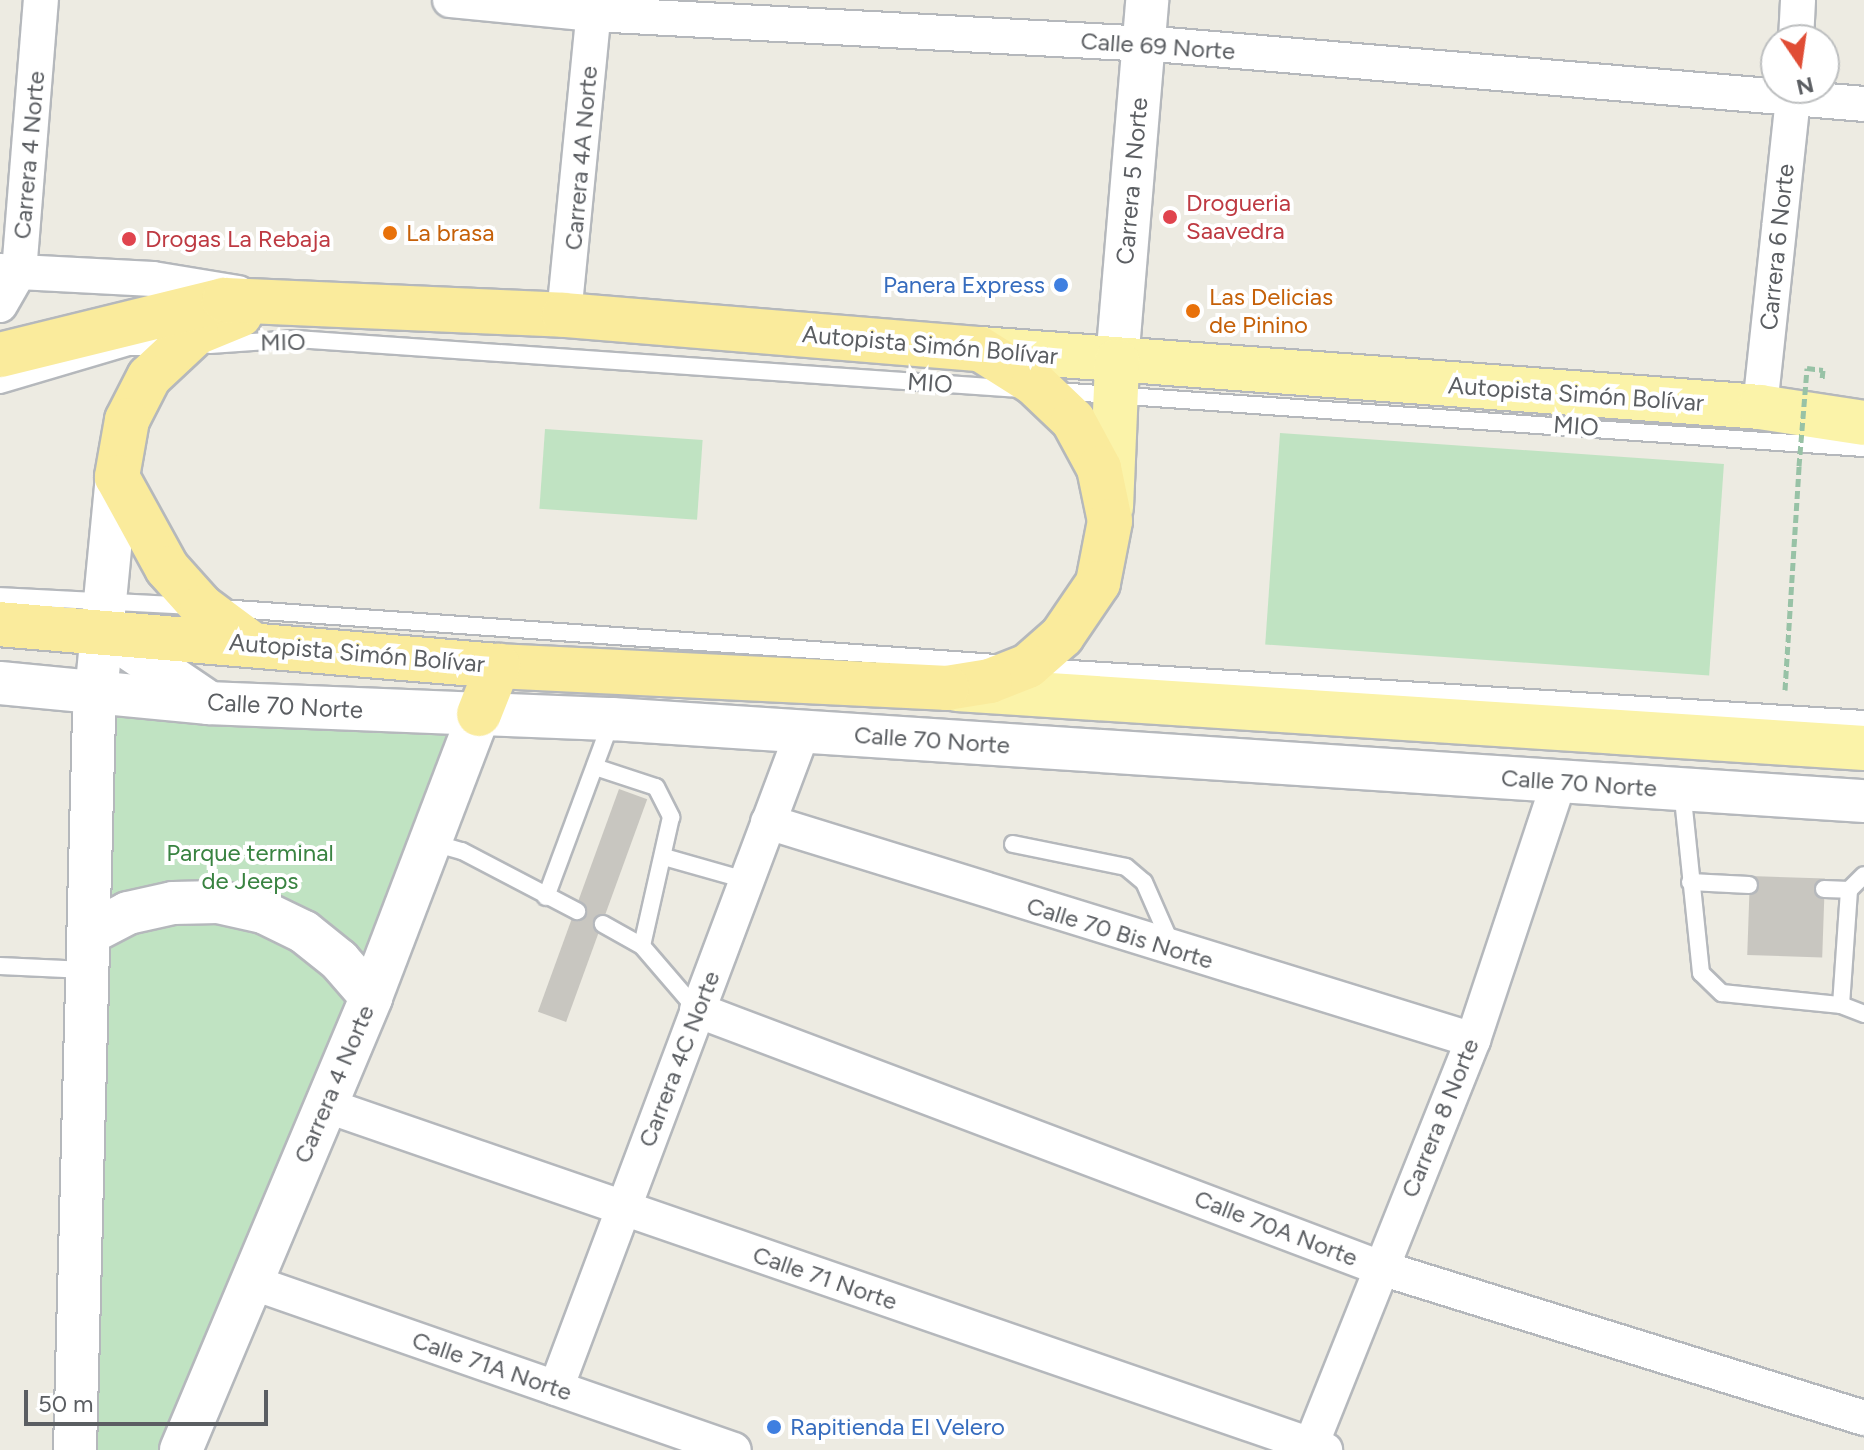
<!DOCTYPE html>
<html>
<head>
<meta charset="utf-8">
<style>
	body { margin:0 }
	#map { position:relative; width:1864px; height:1450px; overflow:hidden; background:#edebe2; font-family:Figtree,sans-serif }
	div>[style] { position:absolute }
	.green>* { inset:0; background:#c0e3c2; transform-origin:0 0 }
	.building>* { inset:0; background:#c8c6c0; transform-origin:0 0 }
	.path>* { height:5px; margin-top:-2.5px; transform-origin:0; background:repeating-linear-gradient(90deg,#98c2a6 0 8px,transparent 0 12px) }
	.roads { filter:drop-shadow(2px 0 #b5b8bc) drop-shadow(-2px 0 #b5b8bc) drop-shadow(0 2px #b5b8bc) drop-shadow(0 -2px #b5b8bc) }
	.service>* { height:16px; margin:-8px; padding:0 8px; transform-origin:8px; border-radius:8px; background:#fff }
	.minor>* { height:34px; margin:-17px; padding:0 17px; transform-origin:17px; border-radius:17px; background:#fff }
	.tertiary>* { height:42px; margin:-21px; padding:0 21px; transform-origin:21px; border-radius:21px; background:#fff }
	.primary>* { height:44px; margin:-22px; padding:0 22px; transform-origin:22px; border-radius:22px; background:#fbf3a9 }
	.trunk>* { height:44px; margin:-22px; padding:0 22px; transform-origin:22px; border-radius:22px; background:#faeb9c }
	.path-bridge>* { height:5px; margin-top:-2.5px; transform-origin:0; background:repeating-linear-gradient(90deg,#98c2a6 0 8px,transparent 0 12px) }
	.dots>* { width:22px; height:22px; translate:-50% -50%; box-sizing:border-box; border:4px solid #fff; border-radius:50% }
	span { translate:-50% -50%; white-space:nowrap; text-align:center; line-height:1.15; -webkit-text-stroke:8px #fff; paint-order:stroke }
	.street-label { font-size:24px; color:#5b5e62 }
	.health-label { font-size:24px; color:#be3a42 }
	.left { translate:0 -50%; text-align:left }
	.food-label { font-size:24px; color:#c56008 }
	.shop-label { font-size:24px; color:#366cbe }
	.right { translate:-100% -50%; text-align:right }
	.park-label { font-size:24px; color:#398341 }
	.north { position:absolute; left:1760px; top:24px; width:80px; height:80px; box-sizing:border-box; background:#fff; border:2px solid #bdbfc0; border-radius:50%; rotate:167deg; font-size:22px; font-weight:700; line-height:32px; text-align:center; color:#5b5e62 }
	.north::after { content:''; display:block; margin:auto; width:28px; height:36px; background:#e04d35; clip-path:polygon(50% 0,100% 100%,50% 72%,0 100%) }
	.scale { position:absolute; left:24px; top:1390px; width:244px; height:36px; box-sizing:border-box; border:4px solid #5b5e62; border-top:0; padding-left:10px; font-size:24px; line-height:28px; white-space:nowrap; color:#5b5e62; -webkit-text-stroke:6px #fff; paint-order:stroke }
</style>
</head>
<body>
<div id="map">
	<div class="green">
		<div style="left:545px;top:429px;width:158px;height:80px;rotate:4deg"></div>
		<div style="left:1280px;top:433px;width:445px;height:212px;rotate:4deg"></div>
		<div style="clip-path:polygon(479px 714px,181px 1450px,75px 1450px,94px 715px)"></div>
	</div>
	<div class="building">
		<div style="left:619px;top:789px;width:30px;height:237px;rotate:20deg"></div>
		<div style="left:1750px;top:876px;width:75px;height:79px;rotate:2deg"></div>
	</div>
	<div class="path">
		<div style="left:1807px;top:368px;width:16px;rotate:7deg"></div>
		<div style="left:1823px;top:370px;width:10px;rotate:96deg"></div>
		<div style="left:1785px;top:690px;width:224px;rotate:-86.4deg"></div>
	</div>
	<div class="roads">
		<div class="service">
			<div style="left:210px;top:345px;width:86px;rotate:-4deg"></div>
			<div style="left:296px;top:339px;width:727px;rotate:3.95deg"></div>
			<div style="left:0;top:385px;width:134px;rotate:-16.4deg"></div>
			<div style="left:129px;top:347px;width:41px"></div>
			<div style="left:1056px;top:391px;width:810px;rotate:4.04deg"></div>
			<div style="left:0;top:596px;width:190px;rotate:3deg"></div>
			<div style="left:221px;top:608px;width:777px;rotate:4.06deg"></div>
			<div style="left:1039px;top:667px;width:827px;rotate:3.61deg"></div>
			<div style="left:595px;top:767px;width:64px;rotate:18.2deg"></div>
			<div style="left:656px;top:787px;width:34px;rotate:63deg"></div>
			<div style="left:671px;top:817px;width:132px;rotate:102.7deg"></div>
			<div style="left:642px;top:946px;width:45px;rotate:-150.6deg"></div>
			<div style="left:1682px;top:789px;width:185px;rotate:84.1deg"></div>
			<div style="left:1701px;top:973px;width:29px;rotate:44deg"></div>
			<div style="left:1722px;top:993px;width:120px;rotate:5.8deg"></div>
			<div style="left:1841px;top:1005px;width:25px;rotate:21deg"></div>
			<div style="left:430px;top:842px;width:33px;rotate:16deg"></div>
			<div style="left:462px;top:851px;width:130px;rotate:27.6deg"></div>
			<div style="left:1013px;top:844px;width:115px;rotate:11.5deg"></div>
			<div style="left:1126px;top:867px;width:23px;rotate:40deg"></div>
			<div style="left:1144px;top:882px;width:72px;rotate:66.3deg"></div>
			<div style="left:664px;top:857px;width:88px;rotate:15.8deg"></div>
			<div style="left:1690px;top:882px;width:59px;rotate:2.9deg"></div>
			<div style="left:1824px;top:889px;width:25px;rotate:2deg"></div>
			<div style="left:546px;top:897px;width:189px;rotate:-69.6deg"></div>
			<div style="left:642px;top:946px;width:84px;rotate:49.3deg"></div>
			<div style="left:0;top:966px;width:86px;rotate:2.7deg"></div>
			<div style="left:1841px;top:1005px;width:115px;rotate:-86deg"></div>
			<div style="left:1849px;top:890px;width:21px;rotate:-45deg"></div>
		</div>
		<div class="minor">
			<div style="left:450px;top:0;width:145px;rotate:5.6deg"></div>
			<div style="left:594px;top:14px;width:573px;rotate:3.1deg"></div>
			<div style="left:1166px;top:45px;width:700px;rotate:4.83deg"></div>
			<div style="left:1796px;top:40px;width:40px;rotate:-87.1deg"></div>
			<div style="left:0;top:271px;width:153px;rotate:3deg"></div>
			<div style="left:153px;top:279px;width:86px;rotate:9.4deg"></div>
			<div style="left:0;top:305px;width:38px;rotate:-60deg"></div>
			<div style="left:19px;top:272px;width:273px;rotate:-85.4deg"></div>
			<div style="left:564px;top:315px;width:317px;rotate:-84.4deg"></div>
			<div style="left:1760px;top:407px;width:321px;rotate:-83.9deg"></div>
			<div style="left:768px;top:822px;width:738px;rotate:17.18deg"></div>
			<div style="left:697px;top:1010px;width:728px;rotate:20.68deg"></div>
			<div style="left:1378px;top:1267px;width:509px;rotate:17.26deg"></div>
			<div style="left:325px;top:1105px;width:1058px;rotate:19.03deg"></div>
			<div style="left:251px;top:1282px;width:511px;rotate:19.18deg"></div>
			<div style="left:556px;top:1388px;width:702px;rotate:-69.4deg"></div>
			<div style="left:1309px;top:1450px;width:442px;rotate:-68.2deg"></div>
			<div style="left:1473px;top:1040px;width:273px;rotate:-71.6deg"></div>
		</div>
		<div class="tertiary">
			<div style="left:1117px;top:361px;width:362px;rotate:-85.2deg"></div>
			<div style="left:103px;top:631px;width:123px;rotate:34.1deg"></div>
			<div style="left:0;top:683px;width:210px;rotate:5.5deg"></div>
			<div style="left:209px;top:703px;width:403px;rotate:2.3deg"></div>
			<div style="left:612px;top:719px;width:1255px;rotate:3.75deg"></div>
			<div style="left:88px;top:934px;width:45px;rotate:-27.7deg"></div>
			<div style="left:128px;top:913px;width:46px;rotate:-12.5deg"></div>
			<div style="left:173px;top:903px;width:45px;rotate:-1.3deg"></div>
			<div style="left:218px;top:902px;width:46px;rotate:12.5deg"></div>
			<div style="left:263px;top:912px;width:46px;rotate:26deg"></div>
			<div style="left:304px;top:932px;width:45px;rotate:38.7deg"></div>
			<div style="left:339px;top:960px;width:49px;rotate:49.1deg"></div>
			<div style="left:75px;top:1450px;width:735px;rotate:-88.52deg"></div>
			<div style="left:94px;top:715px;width:239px;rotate:-84.5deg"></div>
			<div style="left:181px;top:1450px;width:491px;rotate:-67.2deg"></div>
			<div style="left:371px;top:997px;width:303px;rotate:-69.1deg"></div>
		</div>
		<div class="primary">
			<div style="left:980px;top:349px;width:782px;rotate:4.25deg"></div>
			<div style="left:1760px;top:407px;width:105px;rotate:8.7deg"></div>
			<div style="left:1111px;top:507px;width:146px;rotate:-87.6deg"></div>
			<div style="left:957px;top:689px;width:909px;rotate:3.72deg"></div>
		</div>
		<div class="trunk">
			<div style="left:240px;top:315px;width:48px;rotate:157.8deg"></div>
			<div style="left:196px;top:333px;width:64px;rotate:136.9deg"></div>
			<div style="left:149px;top:377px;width:48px;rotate:117.1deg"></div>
			<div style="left:127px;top:420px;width:58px;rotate:100deg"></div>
			<div style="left:117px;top:477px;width:104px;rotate:61.2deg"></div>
			<div style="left:167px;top:568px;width:52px;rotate:48.1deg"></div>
			<div style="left:202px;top:607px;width:59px;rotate:36.7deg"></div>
			<div style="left:0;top:355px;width:231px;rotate:-13.8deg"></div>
			<div style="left:224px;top:300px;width:340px;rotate:2.5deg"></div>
			<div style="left:564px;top:315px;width:417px;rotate:4.7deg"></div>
			<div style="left:980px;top:349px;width:64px;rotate:32.2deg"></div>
			<div style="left:1034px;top:383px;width:54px;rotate:43.5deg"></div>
			<div style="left:1073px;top:420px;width:55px;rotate:61.6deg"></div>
			<div style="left:1099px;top:468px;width:54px;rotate:78.3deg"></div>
			<div style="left:1110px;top:521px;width:63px;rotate:101deg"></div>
			<div style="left:1098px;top:583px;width:64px;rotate:124.2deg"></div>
			<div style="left:1062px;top:636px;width:45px;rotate:138.6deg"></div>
			<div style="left:1028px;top:666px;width:41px;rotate:158.5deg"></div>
			<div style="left:990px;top:681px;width:44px;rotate:170.8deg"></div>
			<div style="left:947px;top:688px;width:450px;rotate:-177.2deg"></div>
			<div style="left:498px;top:666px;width:500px;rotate:-175.2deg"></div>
			<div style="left:479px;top:714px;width:52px;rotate:-68.4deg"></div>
		</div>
	</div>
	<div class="path-bridge">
		<div style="left:1799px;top:466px;width:98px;rotate:-85.3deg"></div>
	</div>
	<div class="dots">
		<div style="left:1170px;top:217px;background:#e0444e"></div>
		<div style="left:390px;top:233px;background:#e8710a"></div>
		<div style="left:129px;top:239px;background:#e0444e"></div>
		<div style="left:1061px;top:285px;background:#3f7fe0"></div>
		<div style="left:1193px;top:311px;background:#e8710a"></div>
		<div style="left:774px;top:1427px;background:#3f7fe0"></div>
	</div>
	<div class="street-label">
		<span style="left:1158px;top:46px;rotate:4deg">Calle 69 Norte</span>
		<span style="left:29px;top:155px;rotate:-85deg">Carrera 4 Norte</span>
		<span style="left:581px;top:158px;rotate:-85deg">Carrera 4A Norte</span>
		<span style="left:1132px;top:181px;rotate:-85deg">Carrera 5 Norte</span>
		<span style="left:1777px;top:247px;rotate:-84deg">Carrera 6 Norte</span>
		<span style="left:283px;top:342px;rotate:-1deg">MIO</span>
		<span style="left:930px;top:345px;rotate:5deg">Autopista Simón Bolívar</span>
		<span style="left:930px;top:383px;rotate:4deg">MIO</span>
		<span style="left:1576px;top:394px;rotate:4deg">Autopista Simón Bolívar</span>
		<span style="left:1576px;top:426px;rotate:4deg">MIO</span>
		<span style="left:357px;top:653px;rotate:5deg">Autopista Simón Bolívar</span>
		<span style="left:285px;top:706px;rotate:3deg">Calle 70 Norte</span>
		<span style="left:932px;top:740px;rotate:4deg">Calle 70 Norte</span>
		<span style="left:1579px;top:783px;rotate:4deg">Calle 70 Norte</span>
		<span style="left:1120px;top:933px;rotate:17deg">Calle 70 Bis Norte</span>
		<span style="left:679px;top:1059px;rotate:-69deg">Carrera 4C Norte</span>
		<span style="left:334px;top:1084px;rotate:-67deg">Carrera 4 Norte</span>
		<span style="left:1440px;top:1118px;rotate:-68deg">Carrera 8 Norte</span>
		<span style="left:1276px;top:1228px;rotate:21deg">Calle 70A Norte</span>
		<span style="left:825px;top:1278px;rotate:19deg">Calle 71 Norte</span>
		<span style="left:492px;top:1366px;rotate:19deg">Calle 71A Norte</span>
	</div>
	<div class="health-label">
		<span class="left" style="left:1186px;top:217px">Drogueria<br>Saavedra</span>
		<span class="left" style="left:145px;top:239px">Drogas La Rebaja</span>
	</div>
	<div class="food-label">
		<span class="left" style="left:406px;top:233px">La brasa</span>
		<span class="left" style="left:1209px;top:311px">Las Delicias<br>de Pinino</span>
	</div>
	<div class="shop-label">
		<span class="right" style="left:1045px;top:285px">Panera Express</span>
		<span class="left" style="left:790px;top:1427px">Rapitienda El Velero</span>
	</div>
	<div class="park-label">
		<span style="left:250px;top:867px">Parque terminal<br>de Jeeps</span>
	</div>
	<div class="north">N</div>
	<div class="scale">50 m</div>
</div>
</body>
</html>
